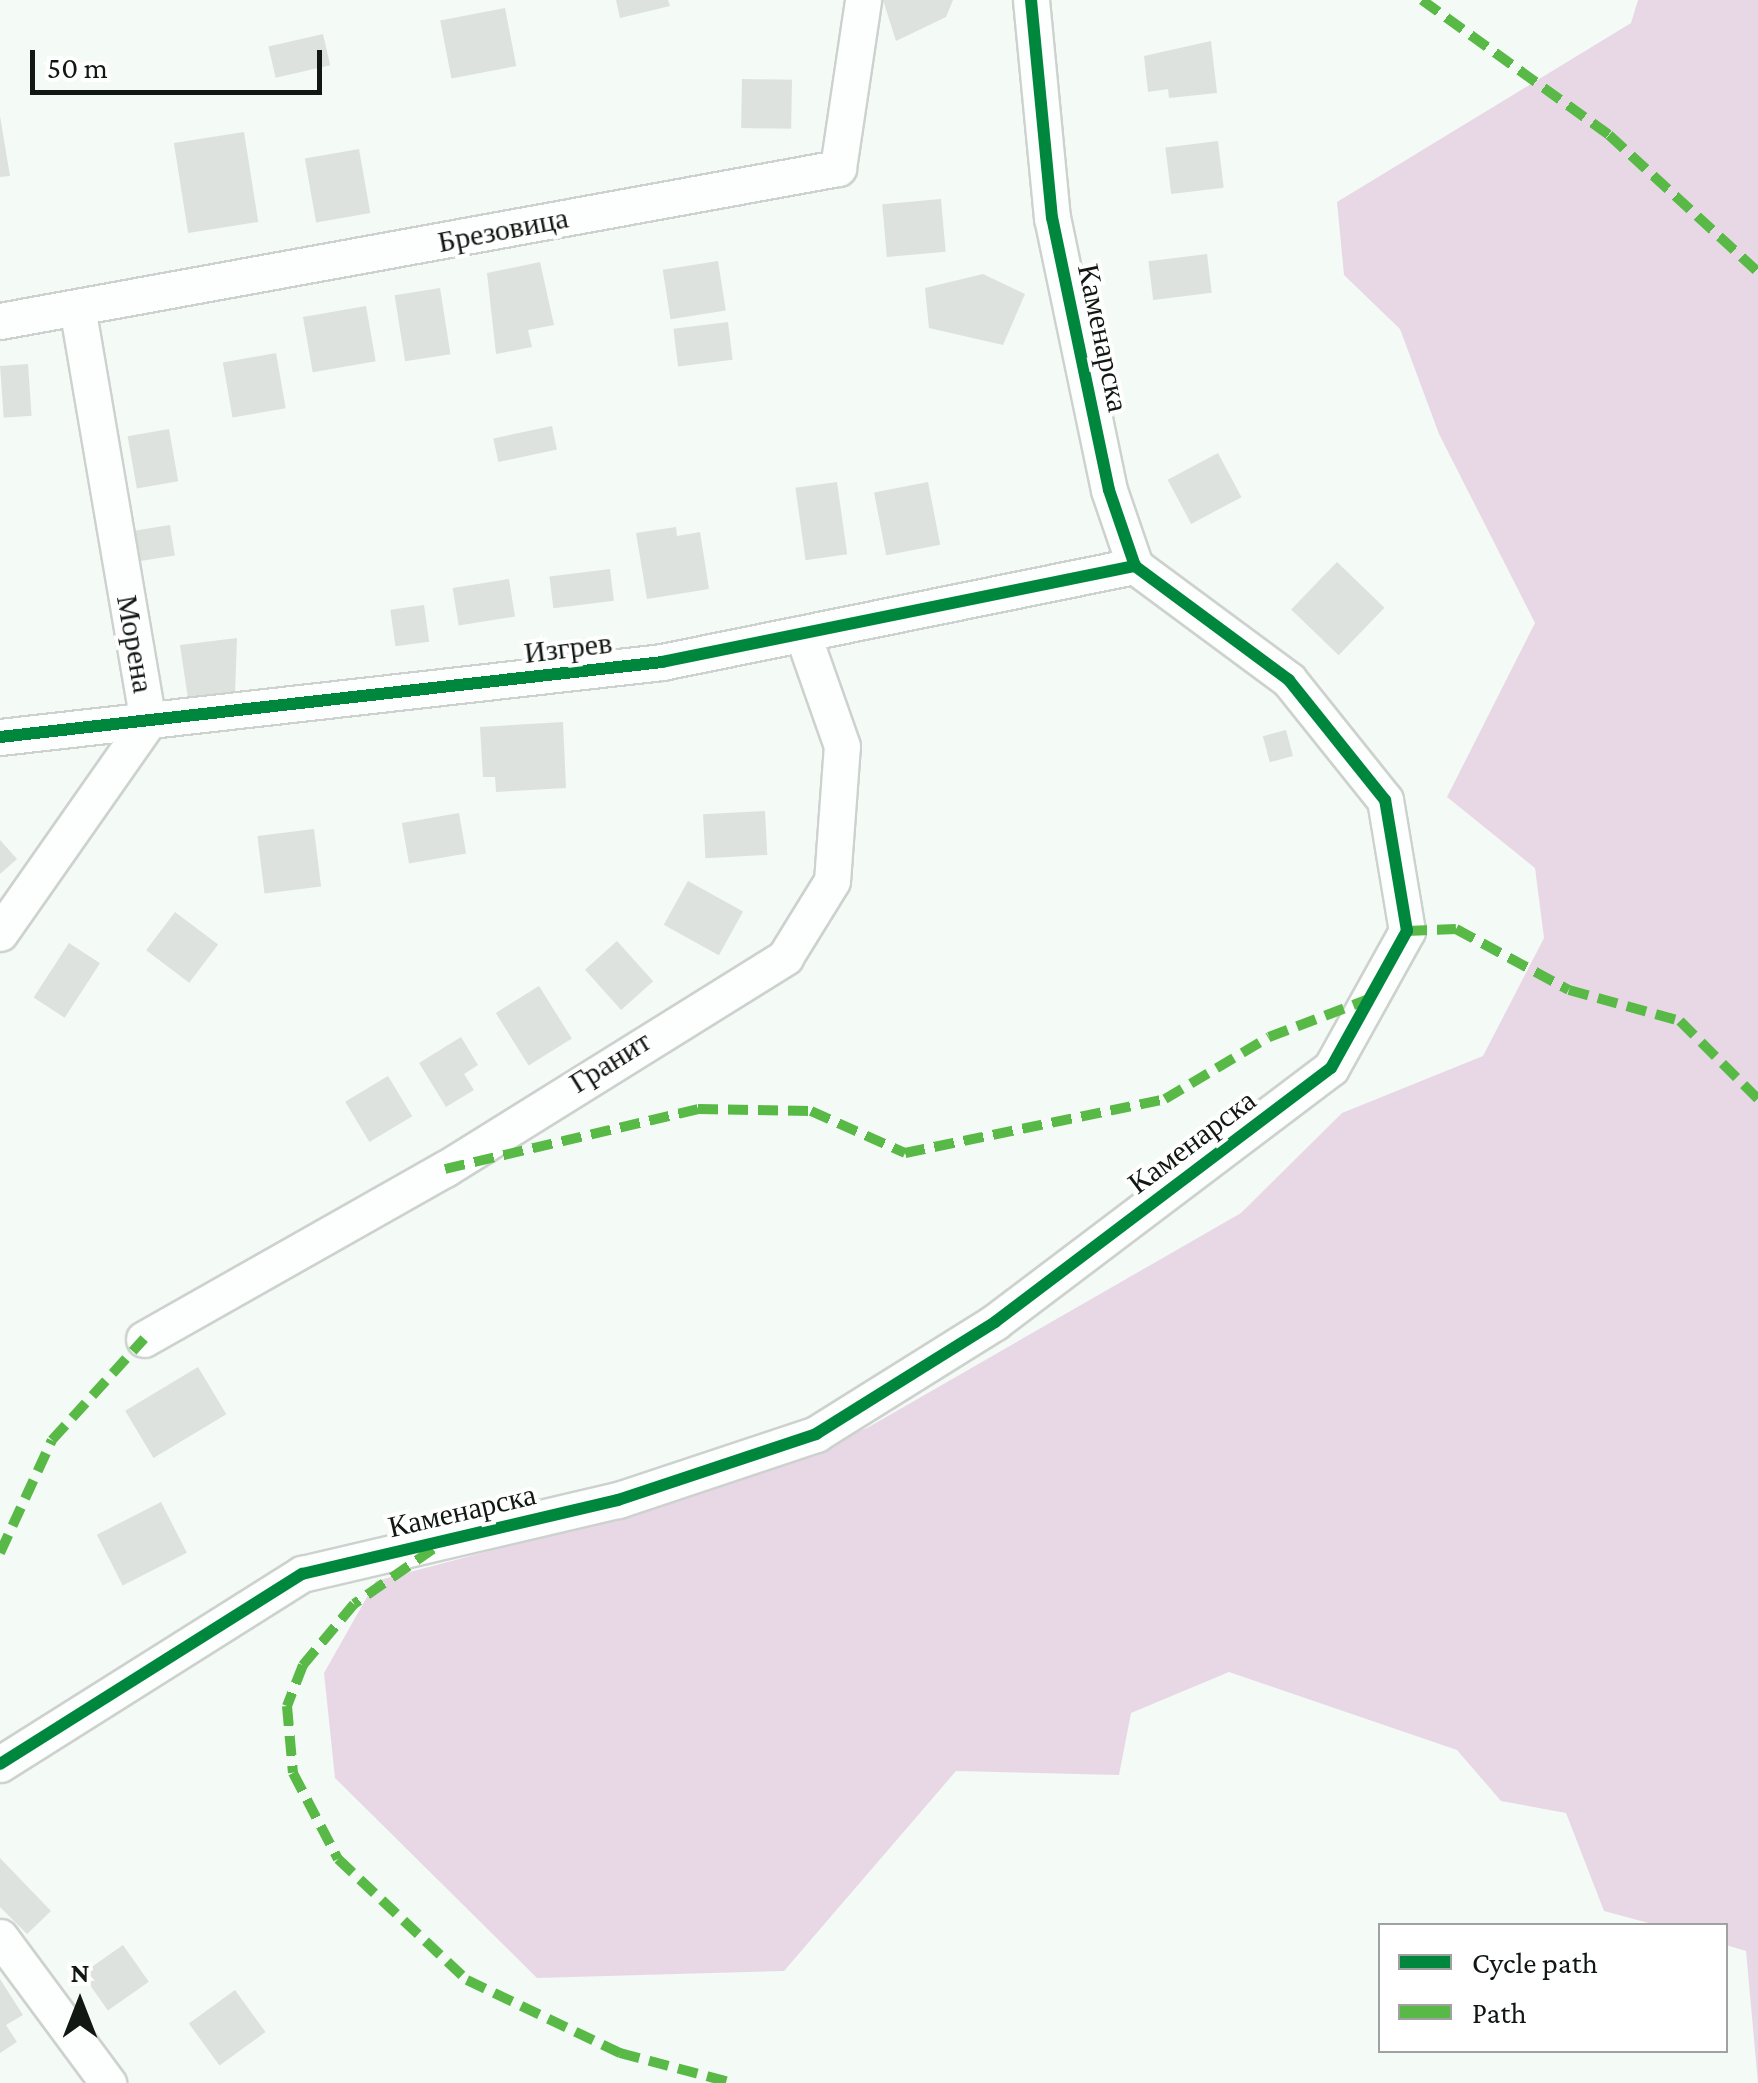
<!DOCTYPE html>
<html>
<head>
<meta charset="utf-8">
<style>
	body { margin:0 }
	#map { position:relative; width:1758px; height:2083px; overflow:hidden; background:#f4faf5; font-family:"Crimson Pro",serif }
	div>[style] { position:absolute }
	.forest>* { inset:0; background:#e8d8e6 }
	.building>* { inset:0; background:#dde2de; transform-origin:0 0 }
	.roads { filter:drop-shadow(2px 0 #cdd2ce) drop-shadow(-2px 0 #cdd2ce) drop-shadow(0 2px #cdd2ce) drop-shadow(0 -2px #cdd2ce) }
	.street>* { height:35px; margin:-17.5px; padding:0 17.5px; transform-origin:17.5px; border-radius:17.5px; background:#fdfefe }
	.quiet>* { height:10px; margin-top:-5px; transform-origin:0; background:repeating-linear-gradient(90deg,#58b947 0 20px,transparent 0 30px) }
	.cycleway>* { height:12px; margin:-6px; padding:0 6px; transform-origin:6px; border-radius:6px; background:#00873e }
	span { translate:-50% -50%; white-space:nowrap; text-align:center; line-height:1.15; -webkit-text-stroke:8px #fff; paint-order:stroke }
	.street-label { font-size:30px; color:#111713 }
	.legend { position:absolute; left:1378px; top:1923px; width:350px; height:130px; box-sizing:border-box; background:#fff; border:2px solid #a0a2a1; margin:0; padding:12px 18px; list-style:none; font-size:30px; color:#111713 }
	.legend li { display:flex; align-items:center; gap:20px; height:50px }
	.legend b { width:50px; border:2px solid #a0a2a1 }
	.north { position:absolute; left:30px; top:1953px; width:100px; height:100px; -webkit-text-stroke:8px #fff; paint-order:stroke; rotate:0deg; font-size:28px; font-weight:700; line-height:40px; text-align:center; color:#111713 }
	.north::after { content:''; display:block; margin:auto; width:35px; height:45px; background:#111713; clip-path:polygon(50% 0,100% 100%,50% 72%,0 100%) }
	.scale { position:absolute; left:30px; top:50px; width:292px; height:45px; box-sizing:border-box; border:5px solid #111713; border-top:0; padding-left:12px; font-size:30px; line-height:35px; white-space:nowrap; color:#111713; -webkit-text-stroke:8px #fff; paint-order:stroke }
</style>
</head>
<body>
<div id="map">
	<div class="forest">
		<div style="clip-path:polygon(1638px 0,1758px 0,1758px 2083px,1746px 1951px,1726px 1945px,1726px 1926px,1656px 1925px,1604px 1911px,1566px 1813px,1501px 1801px,1457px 1750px,1229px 1672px,1131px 1713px,1119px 1775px,956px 1771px,784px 1971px,537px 1978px,335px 1778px,324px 1673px,376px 1581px,656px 1507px,867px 1428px,1241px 1213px,1342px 1113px,1483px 1056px,1544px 938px,1535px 868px,1447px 797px,1535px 623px,1439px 434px,1400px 329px,1344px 275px,1337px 202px,1631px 23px)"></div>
	</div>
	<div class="building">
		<div style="clip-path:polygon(616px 0,668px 0,670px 6px,620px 18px)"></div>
		<div style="clip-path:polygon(883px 0,953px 0,946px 17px,896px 41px)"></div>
		<div style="left:505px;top:8px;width:59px;height:66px;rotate:79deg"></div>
		<div style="left:323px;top:34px;width:32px;height:56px;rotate:77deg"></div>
		<div style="clip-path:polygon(1211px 41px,1217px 93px,1169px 98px,1168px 89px,1148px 92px,1144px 56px)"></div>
		<div style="left:742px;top:79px;width:50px;height:49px;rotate:1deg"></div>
		<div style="clip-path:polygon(0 116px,10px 176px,0 177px)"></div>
		<div style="left:244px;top:132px;width:91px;height:71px;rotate:81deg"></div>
		<div style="left:1218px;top:141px;width:47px;height:53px;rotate:83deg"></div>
		<div style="left:359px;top:149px;width:65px;height:55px;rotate:80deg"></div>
		<div style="left:941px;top:199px;width:53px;height:59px;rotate:85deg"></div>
		<div style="left:1207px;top:254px;width:39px;height:59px;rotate:83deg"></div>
		<div style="left:718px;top:261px;width:50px;height:56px;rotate:81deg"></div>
		<div style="clip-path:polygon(540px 262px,554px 325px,528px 330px,532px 347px,496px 354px,487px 273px)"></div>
		<div style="clip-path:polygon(983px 274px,1025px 294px,1003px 345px,929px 328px,925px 288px)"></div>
		<div style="left:440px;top:288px;width:67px;height:46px;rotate:81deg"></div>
		<div style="left:366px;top:306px;width:56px;height:64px;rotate:80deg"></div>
		<div style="left:728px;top:322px;width:38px;height:55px;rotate:83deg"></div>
		<div style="left:276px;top:353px;width:56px;height:54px;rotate:80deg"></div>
		<div style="left:28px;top:364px;width:52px;height:28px;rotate:86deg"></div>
		<div style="left:552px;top:426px;width:24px;height:60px;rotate:78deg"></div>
		<div style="left:169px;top:429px;width:53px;height:42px;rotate:80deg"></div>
		<div style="left:1218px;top:453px;width:50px;height:57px;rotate:62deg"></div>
		<div style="left:837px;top:482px;width:73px;height:42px;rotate:82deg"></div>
		<div style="left:928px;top:482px;width:64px;height:55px;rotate:79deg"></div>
		<div style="left:170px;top:525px;width:31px;height:49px;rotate:81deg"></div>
		<div style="clip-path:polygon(676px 527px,677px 536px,700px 532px,709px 589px,647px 599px,636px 533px)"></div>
		<div style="left:1337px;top:562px;width:66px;height:66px;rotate:44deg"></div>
		<div style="left:610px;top:569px;width:32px;height:61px;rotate:83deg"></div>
		<div style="left:509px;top:579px;width:38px;height:57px;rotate:81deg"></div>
		<div style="left:424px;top:605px;width:37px;height:34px;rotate:82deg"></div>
		<div style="clip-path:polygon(237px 638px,235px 693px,188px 699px,180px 645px)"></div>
		<div style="clip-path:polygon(563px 722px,566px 788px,496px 792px,495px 777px,483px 777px,480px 727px)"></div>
		<div style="left:1286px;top:730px;width:27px;height:24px;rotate:75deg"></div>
		<div style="left:765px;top:811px;width:44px;height:62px;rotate:87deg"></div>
		<div style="left:459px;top:813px;width:41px;height:58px;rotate:80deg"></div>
		<div style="left:314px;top:829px;width:58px;height:57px;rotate:83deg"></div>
		<div style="clip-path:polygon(0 840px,17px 859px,0 874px)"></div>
		<div style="left:688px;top:881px;width:63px;height:50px;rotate:29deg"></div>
		<div style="left:175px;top:912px;width:54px;height:48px;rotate:37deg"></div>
		<div style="left:617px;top:941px;width:54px;height:43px;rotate:48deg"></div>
		<div style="left:69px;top:943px;width:37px;height:65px;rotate:33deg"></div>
		<div style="left:539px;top:986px;width:62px;height:51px;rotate:58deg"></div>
		<div style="clip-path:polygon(461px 1037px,478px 1065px,464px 1074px,474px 1090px,446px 1107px,419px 1063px)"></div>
		<div style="left:388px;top:1076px;width:47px;height:50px;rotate:59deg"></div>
		<div style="left:198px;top:1367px;width:55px;height:85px;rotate:59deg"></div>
		<div style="left:161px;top:1502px;width:57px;height:72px;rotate:63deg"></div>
		<div style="clip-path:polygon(0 1858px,51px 1911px,27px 1934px,0 1907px)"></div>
		<div style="left:123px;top:1945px;width:45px;height:50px;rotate:55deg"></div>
		<div style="clip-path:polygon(0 1979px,23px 2015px,6px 2025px,17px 2042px,0 2053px)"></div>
		<div style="left:235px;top:1990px;width:52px;height:57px;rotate:54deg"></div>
	</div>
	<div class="roads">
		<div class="street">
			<div style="left:0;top:321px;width:852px;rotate:-10.35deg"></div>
			<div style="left:838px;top:168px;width:170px;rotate:-81.5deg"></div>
			<div style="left:0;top:737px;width:666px;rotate:-6.46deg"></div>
			<div style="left:662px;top:662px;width:483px;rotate:-11.5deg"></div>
			<div style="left:0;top:933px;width:258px;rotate:-55deg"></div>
			<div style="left:148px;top:722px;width:416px;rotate:-99.7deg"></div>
			<div style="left:144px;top:1339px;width:346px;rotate:-29.5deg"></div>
			<div style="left:445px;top:1169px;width:401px;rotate:-31.9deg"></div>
			<div style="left:785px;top:957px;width:89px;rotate:-58.3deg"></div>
			<div style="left:832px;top:881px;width:135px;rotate:-85.8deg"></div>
			<div style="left:842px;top:746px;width:114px;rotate:-109.4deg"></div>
			<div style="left:0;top:1764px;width:357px;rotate:-32.2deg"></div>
			<div style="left:302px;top:1574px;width:325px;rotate:-13.2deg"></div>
			<div style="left:618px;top:1500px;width:209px;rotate:-18.4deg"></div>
			<div style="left:816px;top:1434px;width:211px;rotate:-32deg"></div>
			<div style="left:995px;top:1322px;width:421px;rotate:-37.1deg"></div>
			<div style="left:1331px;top:1068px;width:157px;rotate:-61deg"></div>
			<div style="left:1407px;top:931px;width:133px;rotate:-99.5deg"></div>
			<div style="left:1385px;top:800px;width:154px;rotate:-128.7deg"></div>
			<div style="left:1289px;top:680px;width:192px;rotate:-143.5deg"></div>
			<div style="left:1135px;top:566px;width:80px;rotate:-108.9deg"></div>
			<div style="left:1109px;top:490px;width:278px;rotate:-101.8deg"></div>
			<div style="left:1052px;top:218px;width:219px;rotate:-95.5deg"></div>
			<div style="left:0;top:1937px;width:182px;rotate:53.5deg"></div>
		</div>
	</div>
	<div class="quiet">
		<div style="left:1422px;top:0;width:231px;rotate:35.8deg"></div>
		<div style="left:1609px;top:135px;width:202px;rotate:42.6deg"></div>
		<div style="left:1407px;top:931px;width:49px;rotate:-2.3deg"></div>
		<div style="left:1456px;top:929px;width:128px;rotate:28.4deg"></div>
		<div style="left:1569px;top:990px;width:115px;rotate:15.6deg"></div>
		<div style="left:1680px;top:1021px;width:110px;rotate:45deg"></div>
		<div style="left:445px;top:1169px;width:260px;rotate:-13.3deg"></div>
		<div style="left:698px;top:1109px;width:113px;rotate:1deg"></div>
		<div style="left:811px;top:1111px;width:103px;rotate:24.1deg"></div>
		<div style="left:905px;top:1153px;width:266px;rotate:-11.7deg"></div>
		<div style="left:1165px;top:1099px;width:121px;rotate:-30.8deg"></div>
		<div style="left:1269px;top:1037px;width:107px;rotate:-20.8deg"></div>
		<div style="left:433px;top:1549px;width:96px;rotate:145.2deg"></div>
		<div style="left:354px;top:1604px;width:80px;rotate:129.9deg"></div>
		<div style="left:303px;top:1665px;width:44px;rotate:111.3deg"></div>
		<div style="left:287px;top:1706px;width:67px;rotate:84.9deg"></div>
		<div style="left:293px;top:1773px;width:97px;rotate:62.4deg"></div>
		<div style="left:338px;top:1859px;width:177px;rotate:43.2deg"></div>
		<div style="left:467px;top:1980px;width:170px;rotate:25.5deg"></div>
		<div style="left:620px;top:2053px;width:117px;rotate:14.9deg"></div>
		<div style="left:0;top:1553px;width:124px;rotate:-65.3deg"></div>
		<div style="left:52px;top:1440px;width:137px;rotate:-47.7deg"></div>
	</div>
	<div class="cycleway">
		<div style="left:0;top:737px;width:666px;rotate:-6.46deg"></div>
		<div style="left:662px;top:662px;width:483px;rotate:-11.5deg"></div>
		<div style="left:0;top:1764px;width:357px;rotate:-32.2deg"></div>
		<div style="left:302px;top:1574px;width:325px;rotate:-13.2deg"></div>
		<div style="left:618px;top:1500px;width:209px;rotate:-18.4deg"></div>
		<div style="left:816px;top:1434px;width:211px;rotate:-32deg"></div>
		<div style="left:995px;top:1322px;width:421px;rotate:-37.1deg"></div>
		<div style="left:1331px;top:1068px;width:157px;rotate:-61deg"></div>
		<div style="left:1407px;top:931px;width:133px;rotate:-99.5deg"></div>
		<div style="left:1385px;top:800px;width:154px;rotate:-128.7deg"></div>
		<div style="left:1289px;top:680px;width:192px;rotate:-143.5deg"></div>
		<div style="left:1135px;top:566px;width:80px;rotate:-108.9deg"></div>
		<div style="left:1109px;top:490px;width:278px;rotate:-101.8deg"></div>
		<div style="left:1052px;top:218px;width:219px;rotate:-95.5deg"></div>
	</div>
	<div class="street-label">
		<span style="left:503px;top:230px;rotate:-11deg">Брезовица</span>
		<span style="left:1103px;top:338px;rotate:78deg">Каменарска</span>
		<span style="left:135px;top:644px;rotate:80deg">Морена</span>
		<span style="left:568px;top:648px;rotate:-7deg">Изгрев</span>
		<span style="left:610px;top:1062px;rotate:-32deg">Гранит</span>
		<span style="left:1192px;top:1142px;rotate:-37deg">Каменарска</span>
		<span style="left:462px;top:1511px;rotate:-13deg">Каменарска</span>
	</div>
	<ul class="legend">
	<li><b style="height:12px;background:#00873e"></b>Cycle path</li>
	<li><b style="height:12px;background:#58b947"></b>Path</li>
	</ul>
	<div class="north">N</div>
	<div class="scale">50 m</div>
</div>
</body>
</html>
